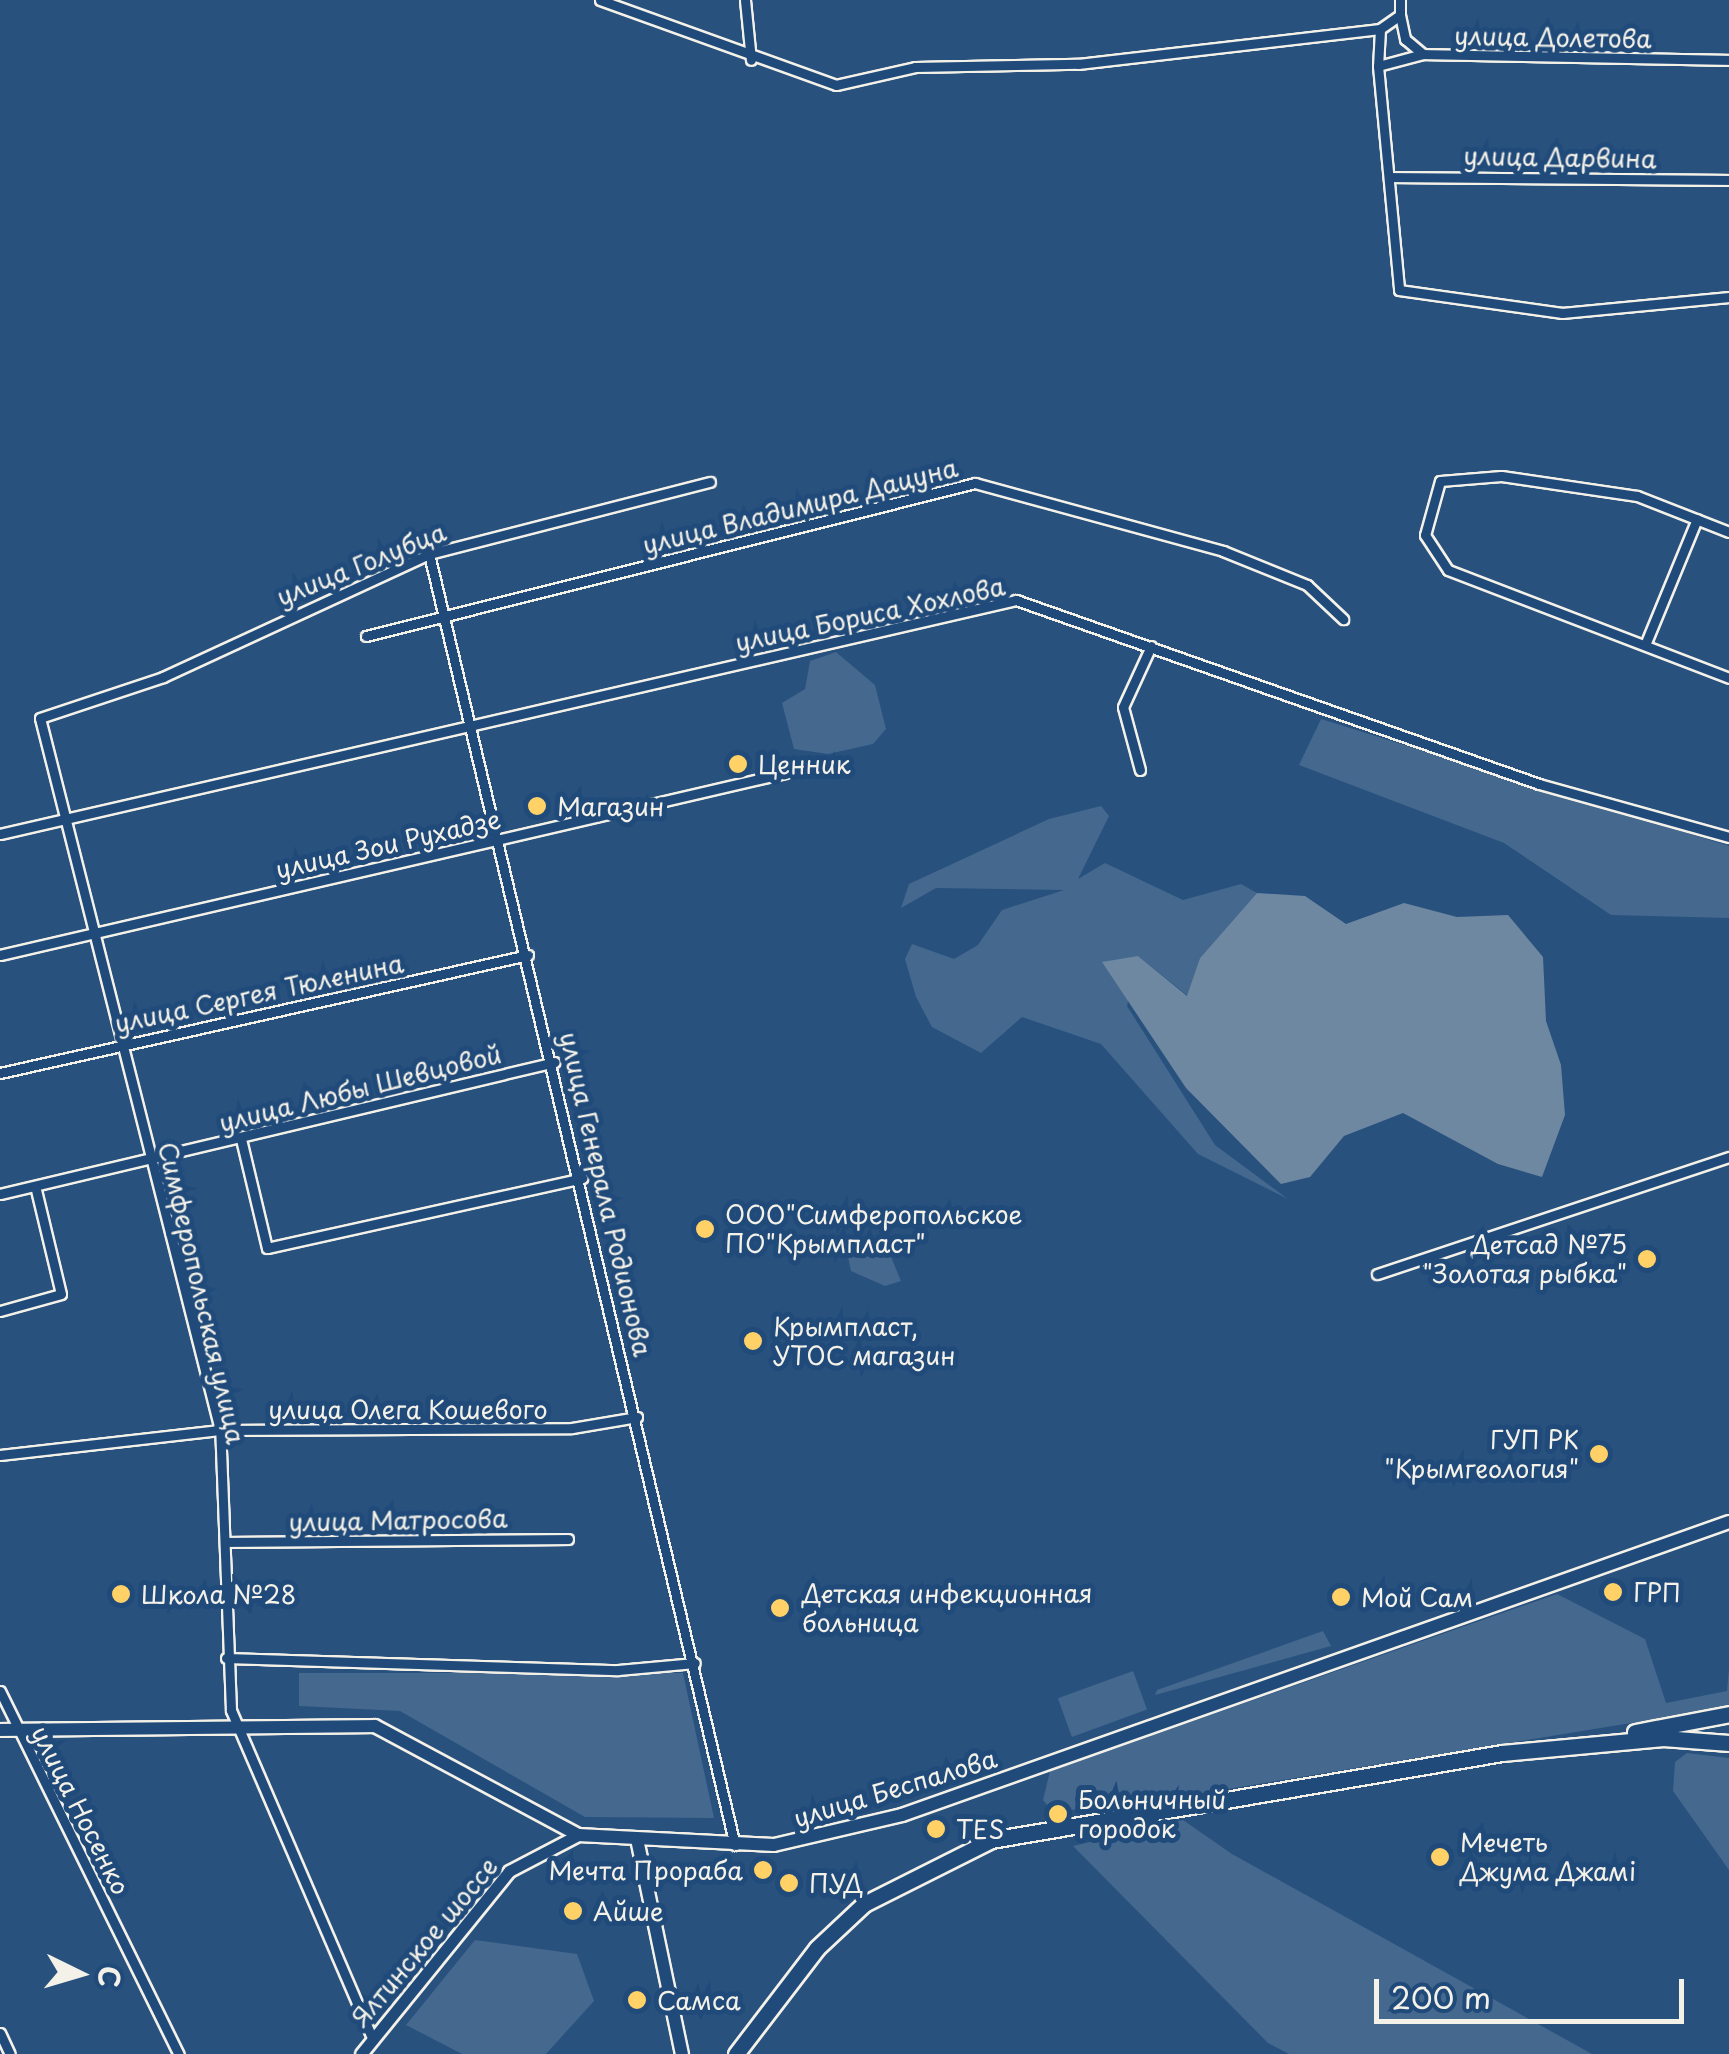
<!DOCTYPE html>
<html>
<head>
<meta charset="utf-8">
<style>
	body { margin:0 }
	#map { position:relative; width:1729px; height:2054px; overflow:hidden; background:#28517e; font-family:"Playpen Sans",sans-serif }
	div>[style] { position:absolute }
	.green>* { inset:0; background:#45688e; transform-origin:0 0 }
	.water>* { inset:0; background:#6e88a2 }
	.roads { filter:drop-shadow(2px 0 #f4f1e8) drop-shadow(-2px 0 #f4f1e8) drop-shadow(0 2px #f4f1e8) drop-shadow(0 -2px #f4f1e8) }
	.minor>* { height:9px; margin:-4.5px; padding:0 4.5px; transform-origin:4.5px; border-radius:4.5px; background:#1f4a7a }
	.tertiary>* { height:11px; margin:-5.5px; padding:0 5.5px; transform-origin:5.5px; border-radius:5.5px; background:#1f4a7a }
	.secondary>* { height:12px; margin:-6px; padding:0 6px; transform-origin:6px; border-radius:6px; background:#1f4a7a }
	.primary>* { height:15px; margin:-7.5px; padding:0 7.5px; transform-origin:7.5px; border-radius:7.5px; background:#1f4a7a }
	.dots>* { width:28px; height:28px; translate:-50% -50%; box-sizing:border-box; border:5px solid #1f4a7a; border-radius:50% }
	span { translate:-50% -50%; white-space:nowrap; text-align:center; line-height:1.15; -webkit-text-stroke:10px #1f4a7a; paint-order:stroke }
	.street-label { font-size:25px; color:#f4f1e8 }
	.poi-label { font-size:25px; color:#f4f1e8 }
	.left { translate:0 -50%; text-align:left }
	.right { translate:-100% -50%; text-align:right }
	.north { position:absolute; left:30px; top:1924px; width:100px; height:100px; -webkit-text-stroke:8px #1f4a7a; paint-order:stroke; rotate:95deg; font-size:28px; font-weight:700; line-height:40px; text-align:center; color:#f4f1e8 }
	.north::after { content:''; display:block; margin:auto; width:35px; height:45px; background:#f4f1e8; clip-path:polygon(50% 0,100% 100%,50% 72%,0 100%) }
	.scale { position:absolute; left:1374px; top:1979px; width:310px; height:45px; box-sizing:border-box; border:5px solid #f4f1e8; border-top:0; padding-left:12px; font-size:30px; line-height:35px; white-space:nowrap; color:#f4f1e8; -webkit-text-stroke:8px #1f4a7a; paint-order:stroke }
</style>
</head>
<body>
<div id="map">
	<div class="green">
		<div style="clip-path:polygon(836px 652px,875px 685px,886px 729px,873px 744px,828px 754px,794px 749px,782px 703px,805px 689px,810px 661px)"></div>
		<div style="clip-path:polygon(1321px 719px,1729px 846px,1729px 918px,1611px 915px,1504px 843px,1299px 765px)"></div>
		<div style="clip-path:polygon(1101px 806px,1109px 816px,1078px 879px,1105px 863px,1183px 900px,1241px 884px,1257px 893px,1200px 958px,1188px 996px,1138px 956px,1127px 1006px,1215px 1145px,1288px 1199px,1198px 1154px,1101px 1044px,1022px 1017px,981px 1053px,932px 1027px,916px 997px,905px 959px,912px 944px,954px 959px,978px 945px,1002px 910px,1064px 890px,936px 888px,901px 908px,909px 884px,1049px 819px)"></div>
		<div style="clip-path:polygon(882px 1235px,901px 1281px,885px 1286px,851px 1271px,846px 1248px)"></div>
		<div style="clip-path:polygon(1557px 1594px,1645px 1639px,1666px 1703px,1727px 1691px,1729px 1668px,1729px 1707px,1118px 1807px,1052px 1811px,1043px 1800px,1050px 1771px)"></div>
		<div style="clip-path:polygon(1323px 1631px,1331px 1646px,1155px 1695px,1157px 1690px)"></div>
		<div style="left:1133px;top:1671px;width:41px;height:80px;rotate:70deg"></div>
		<div style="clip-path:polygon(299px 1673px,683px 1673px,714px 1818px,585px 1817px,400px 1711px,299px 1706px)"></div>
		<div style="clip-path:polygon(1687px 1753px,1729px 1758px,1729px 1870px,1673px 1791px,1675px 1762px)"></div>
		<div style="clip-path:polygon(1183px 1820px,1232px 1854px,1592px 2054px,1289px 2054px,1268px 2043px,1073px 1846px)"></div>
		<div style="clip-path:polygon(475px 1940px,577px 1954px,594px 2001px,546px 2054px,462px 2054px,406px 2025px)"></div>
	</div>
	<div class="water">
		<div style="clip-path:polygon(1257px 893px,1305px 896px,1346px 924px,1404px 903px,1457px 917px,1508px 915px,1543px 957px,1546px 1021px,1561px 1065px,1565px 1115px,1542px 1177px,1498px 1164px,1403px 1113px,1344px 1136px,1310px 1177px,1281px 1184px,1186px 1088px,1102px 962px,1138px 956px,1187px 996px,1200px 958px)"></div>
	</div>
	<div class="roads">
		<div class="minor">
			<div style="left:600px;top:0;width:251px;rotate:19.8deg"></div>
			<div style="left:836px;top:85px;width:81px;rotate:-12.8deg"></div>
			<div style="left:915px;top:67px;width:163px;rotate:-1.1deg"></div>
			<div style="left:1078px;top:64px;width:304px;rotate:-6.6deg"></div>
			<div style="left:745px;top:0;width:60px;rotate:84.3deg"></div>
			<div style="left:1400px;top:0;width:15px;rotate:90deg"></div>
			<div style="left:1400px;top:15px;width:24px;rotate:145deg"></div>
			<div style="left:1380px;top:29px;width:37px;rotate:93deg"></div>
			<div style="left:1378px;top:66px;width:225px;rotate:84.6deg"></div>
			<div style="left:1399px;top:290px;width:165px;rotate:8deg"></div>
			<div style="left:1562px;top:313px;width:168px;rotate:-5.5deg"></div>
			<div style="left:1400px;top:15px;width:25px;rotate:78deg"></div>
			<div style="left:1405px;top:39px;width:23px;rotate:40deg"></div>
			<div style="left:1378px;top:66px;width:47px;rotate:-14.9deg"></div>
			<div style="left:1423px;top:54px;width:306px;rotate:1.1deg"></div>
			<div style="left:1390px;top:177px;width:339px;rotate:0.5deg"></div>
			<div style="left:1729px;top:532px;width:99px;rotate:-158.6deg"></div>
			<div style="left:1637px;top:496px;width:137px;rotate:-171.6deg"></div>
			<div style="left:1501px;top:476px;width:61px;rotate:175.3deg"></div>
			<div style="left:1440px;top:481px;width:56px;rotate:105.5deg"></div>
			<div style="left:1425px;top:535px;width:42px;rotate:56.7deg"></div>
			<div style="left:1448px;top:570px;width:301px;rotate:21deg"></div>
			<div style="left:429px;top:554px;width:1327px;rotate:76.67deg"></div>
			<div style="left:366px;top:636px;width:628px;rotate:-14.1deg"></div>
			<div style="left:975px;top:483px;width:257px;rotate:15.3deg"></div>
			<div style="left:1223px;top:551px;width:91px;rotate:22deg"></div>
			<div style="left:1307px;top:585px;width:50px;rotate:43.4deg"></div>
			<div style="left:1645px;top:645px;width:136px;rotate:-67.6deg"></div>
			<div style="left:1140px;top:770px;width:65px;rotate:-105.1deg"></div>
			<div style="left:1123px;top:707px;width:67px;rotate:-65.3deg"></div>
			<div style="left:0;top:834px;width:1043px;rotate:-12.97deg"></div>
			<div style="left:1016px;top:600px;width:554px;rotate:19.38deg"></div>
			<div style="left:1539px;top:784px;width:197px;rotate:15.6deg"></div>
			<div style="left:0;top:955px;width:806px;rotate:-13.05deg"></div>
			<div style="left:0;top:1073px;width:541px;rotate:-12.6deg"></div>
			<div style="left:241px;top:1139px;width:112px;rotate:76.6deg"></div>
			<div style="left:267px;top:1248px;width:323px;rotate:-12.5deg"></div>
			<div style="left:0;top:1194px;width:570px;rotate:-13.38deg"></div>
			<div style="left:1377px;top:1274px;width:371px;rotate:-18.4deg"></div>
			<div style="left:0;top:1311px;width:63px;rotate:-15.6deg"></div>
			<div style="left:61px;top:1294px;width:111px;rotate:-103.5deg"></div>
			<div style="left:0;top:1455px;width:221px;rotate:-6.5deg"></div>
			<div style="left:220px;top:1430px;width:352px;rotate:-0.3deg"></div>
			<div style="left:572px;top:1428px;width:66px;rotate:-9.6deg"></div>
			<div style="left:227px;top:1542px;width:341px;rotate:-0.5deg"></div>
			<div style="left:226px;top:1658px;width:392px;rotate:1.8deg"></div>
			<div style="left:618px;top:1670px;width:77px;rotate:-5.2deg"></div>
			<div style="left:0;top:1691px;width:405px;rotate:63.8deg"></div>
			<div style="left:0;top:2033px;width:23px;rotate:65deg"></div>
			<div style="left:373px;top:2040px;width:359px;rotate:-113.3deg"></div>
			<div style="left:231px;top:1710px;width:280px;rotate:-92.2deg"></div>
			<div style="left:220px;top:1430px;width:734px;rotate:-104.19deg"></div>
			<div style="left:40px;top:718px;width:130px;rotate:-18.4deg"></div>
			<div style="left:163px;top:677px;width:293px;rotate:-24.8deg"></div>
			<div style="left:429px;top:554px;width:290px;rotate:-14.4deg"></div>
		</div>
		<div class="tertiary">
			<div style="left:361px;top:2054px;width:235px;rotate:-51deg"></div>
			<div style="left:509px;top:1871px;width:78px;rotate:-27.6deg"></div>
		</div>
		<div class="secondary">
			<div style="left:0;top:1730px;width:375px;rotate:-0.6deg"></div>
			<div style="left:375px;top:1726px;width:230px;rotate:28.2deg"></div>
			<div style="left:578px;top:1835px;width:196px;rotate:2.9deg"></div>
			<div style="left:774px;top:1845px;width:131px;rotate:-13.2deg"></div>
			<div style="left:902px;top:1815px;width:877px;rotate:-19.51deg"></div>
			<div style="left:637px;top:1839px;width:220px;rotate:78.2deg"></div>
		</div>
		<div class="primary">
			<div style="left:1635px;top:1732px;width:96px;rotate:-10.8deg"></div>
			<div style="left:736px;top:2054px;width:133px;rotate:-52.6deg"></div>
			<div style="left:817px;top:1948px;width:64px;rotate:-43.1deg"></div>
			<div style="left:864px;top:1904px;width:142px;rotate:-26.7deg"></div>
			<div style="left:991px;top:1840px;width:518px;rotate:-9.66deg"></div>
			<div style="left:1502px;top:1753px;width:162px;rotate:-5.3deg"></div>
			<div style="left:1663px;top:1738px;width:66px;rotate:4.3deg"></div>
		</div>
	</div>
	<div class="dots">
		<div style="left:738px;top:764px;background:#ffd166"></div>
		<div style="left:537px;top:806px;background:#ffd166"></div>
		<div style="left:705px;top:1229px;background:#ffd166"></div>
		<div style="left:1647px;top:1259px;background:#ffd166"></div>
		<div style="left:753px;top:1341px;background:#ffd166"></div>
		<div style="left:1599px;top:1454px;background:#ffd166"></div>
		<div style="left:1613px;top:1592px;background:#ffd166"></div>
		<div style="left:121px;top:1594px;background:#ffd166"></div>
		<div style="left:1341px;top:1597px;background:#ffd166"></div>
		<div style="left:780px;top:1608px;background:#ffd166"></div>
		<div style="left:1058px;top:1814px;background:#ffd166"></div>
		<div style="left:936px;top:1829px;background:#ffd166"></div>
		<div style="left:1440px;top:1857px;background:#ffd166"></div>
		<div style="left:763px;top:1870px;background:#ffd166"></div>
		<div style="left:789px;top:1883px;background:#ffd166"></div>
		<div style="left:573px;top:1911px;background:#ffd166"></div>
		<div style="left:637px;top:2000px;background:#ffd166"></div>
	</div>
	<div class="street-label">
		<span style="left:1553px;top:37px;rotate:1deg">улица Долетова</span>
		<span style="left:1560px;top:157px;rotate:1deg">улица Дарвина</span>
		<span style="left:800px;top:506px;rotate:-14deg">улица Владимира Дацуна</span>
		<span style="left:361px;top:564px;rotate:-22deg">улица Голубца</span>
		<span style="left:870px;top:614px;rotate:-12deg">улица Бориса Хохлова</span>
		<span style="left:388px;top:844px;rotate:-13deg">улица Зои Рухадзе</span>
		<span style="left:259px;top:993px;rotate:-12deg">улица Сергея Тюленина</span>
		<span style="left:360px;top:1088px;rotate:-14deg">улица Любы Шевцовой</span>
		<span style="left:606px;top:1194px;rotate:77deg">улица Генерала Родионова</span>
		<span style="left:202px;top:1293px;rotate:77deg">Симферопольская улица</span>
		<span style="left:408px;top:1409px">улица Олега Кошевого</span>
		<span style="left:398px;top:1520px;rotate:-1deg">улица Матросова</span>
		<span style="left:895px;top:1788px;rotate:-17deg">улица Беспалова</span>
		<span style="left:81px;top:1810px;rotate:63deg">улица Носенко</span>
		<span style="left:424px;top:1942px;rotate:-50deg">Ялтинское шоссе</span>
	</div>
	<div class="poi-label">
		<span class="left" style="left:758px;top:764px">Ценник</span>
		<span class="left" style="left:557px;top:806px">Магазин</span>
		<span class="left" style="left:725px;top:1229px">ООО"Симферопольское<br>ПО"Крымпласт"</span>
		<span class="right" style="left:1627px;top:1259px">Детсад №75<br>"Золотая рыбка"</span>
		<span class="left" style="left:773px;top:1341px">Крымпласт,<br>УТОС магазин</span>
		<span class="right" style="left:1579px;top:1454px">ГУП РК<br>"Крымгеология"</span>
		<span class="left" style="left:1633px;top:1592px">ГРП</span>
		<span class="left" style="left:141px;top:1594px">Школа №28</span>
		<span class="left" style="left:802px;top:1608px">Детская инфекционная<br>больница</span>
		<span class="left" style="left:1361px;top:1597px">Мой Сам</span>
		<span class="left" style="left:1078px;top:1814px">Больничный<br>городок</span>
		<span class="left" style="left:956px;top:1829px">TES</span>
		<span class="left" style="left:1460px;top:1857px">Мечеть<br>Джума Джамі</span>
		<span class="right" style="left:743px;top:1870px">Мечта Прораба</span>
		<span class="left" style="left:809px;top:1883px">ПУД</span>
		<span class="left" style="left:593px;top:1911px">Айше</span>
		<span class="left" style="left:657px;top:2000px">Самса</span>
	</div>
	<div class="north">С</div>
	<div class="scale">200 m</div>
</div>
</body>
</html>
